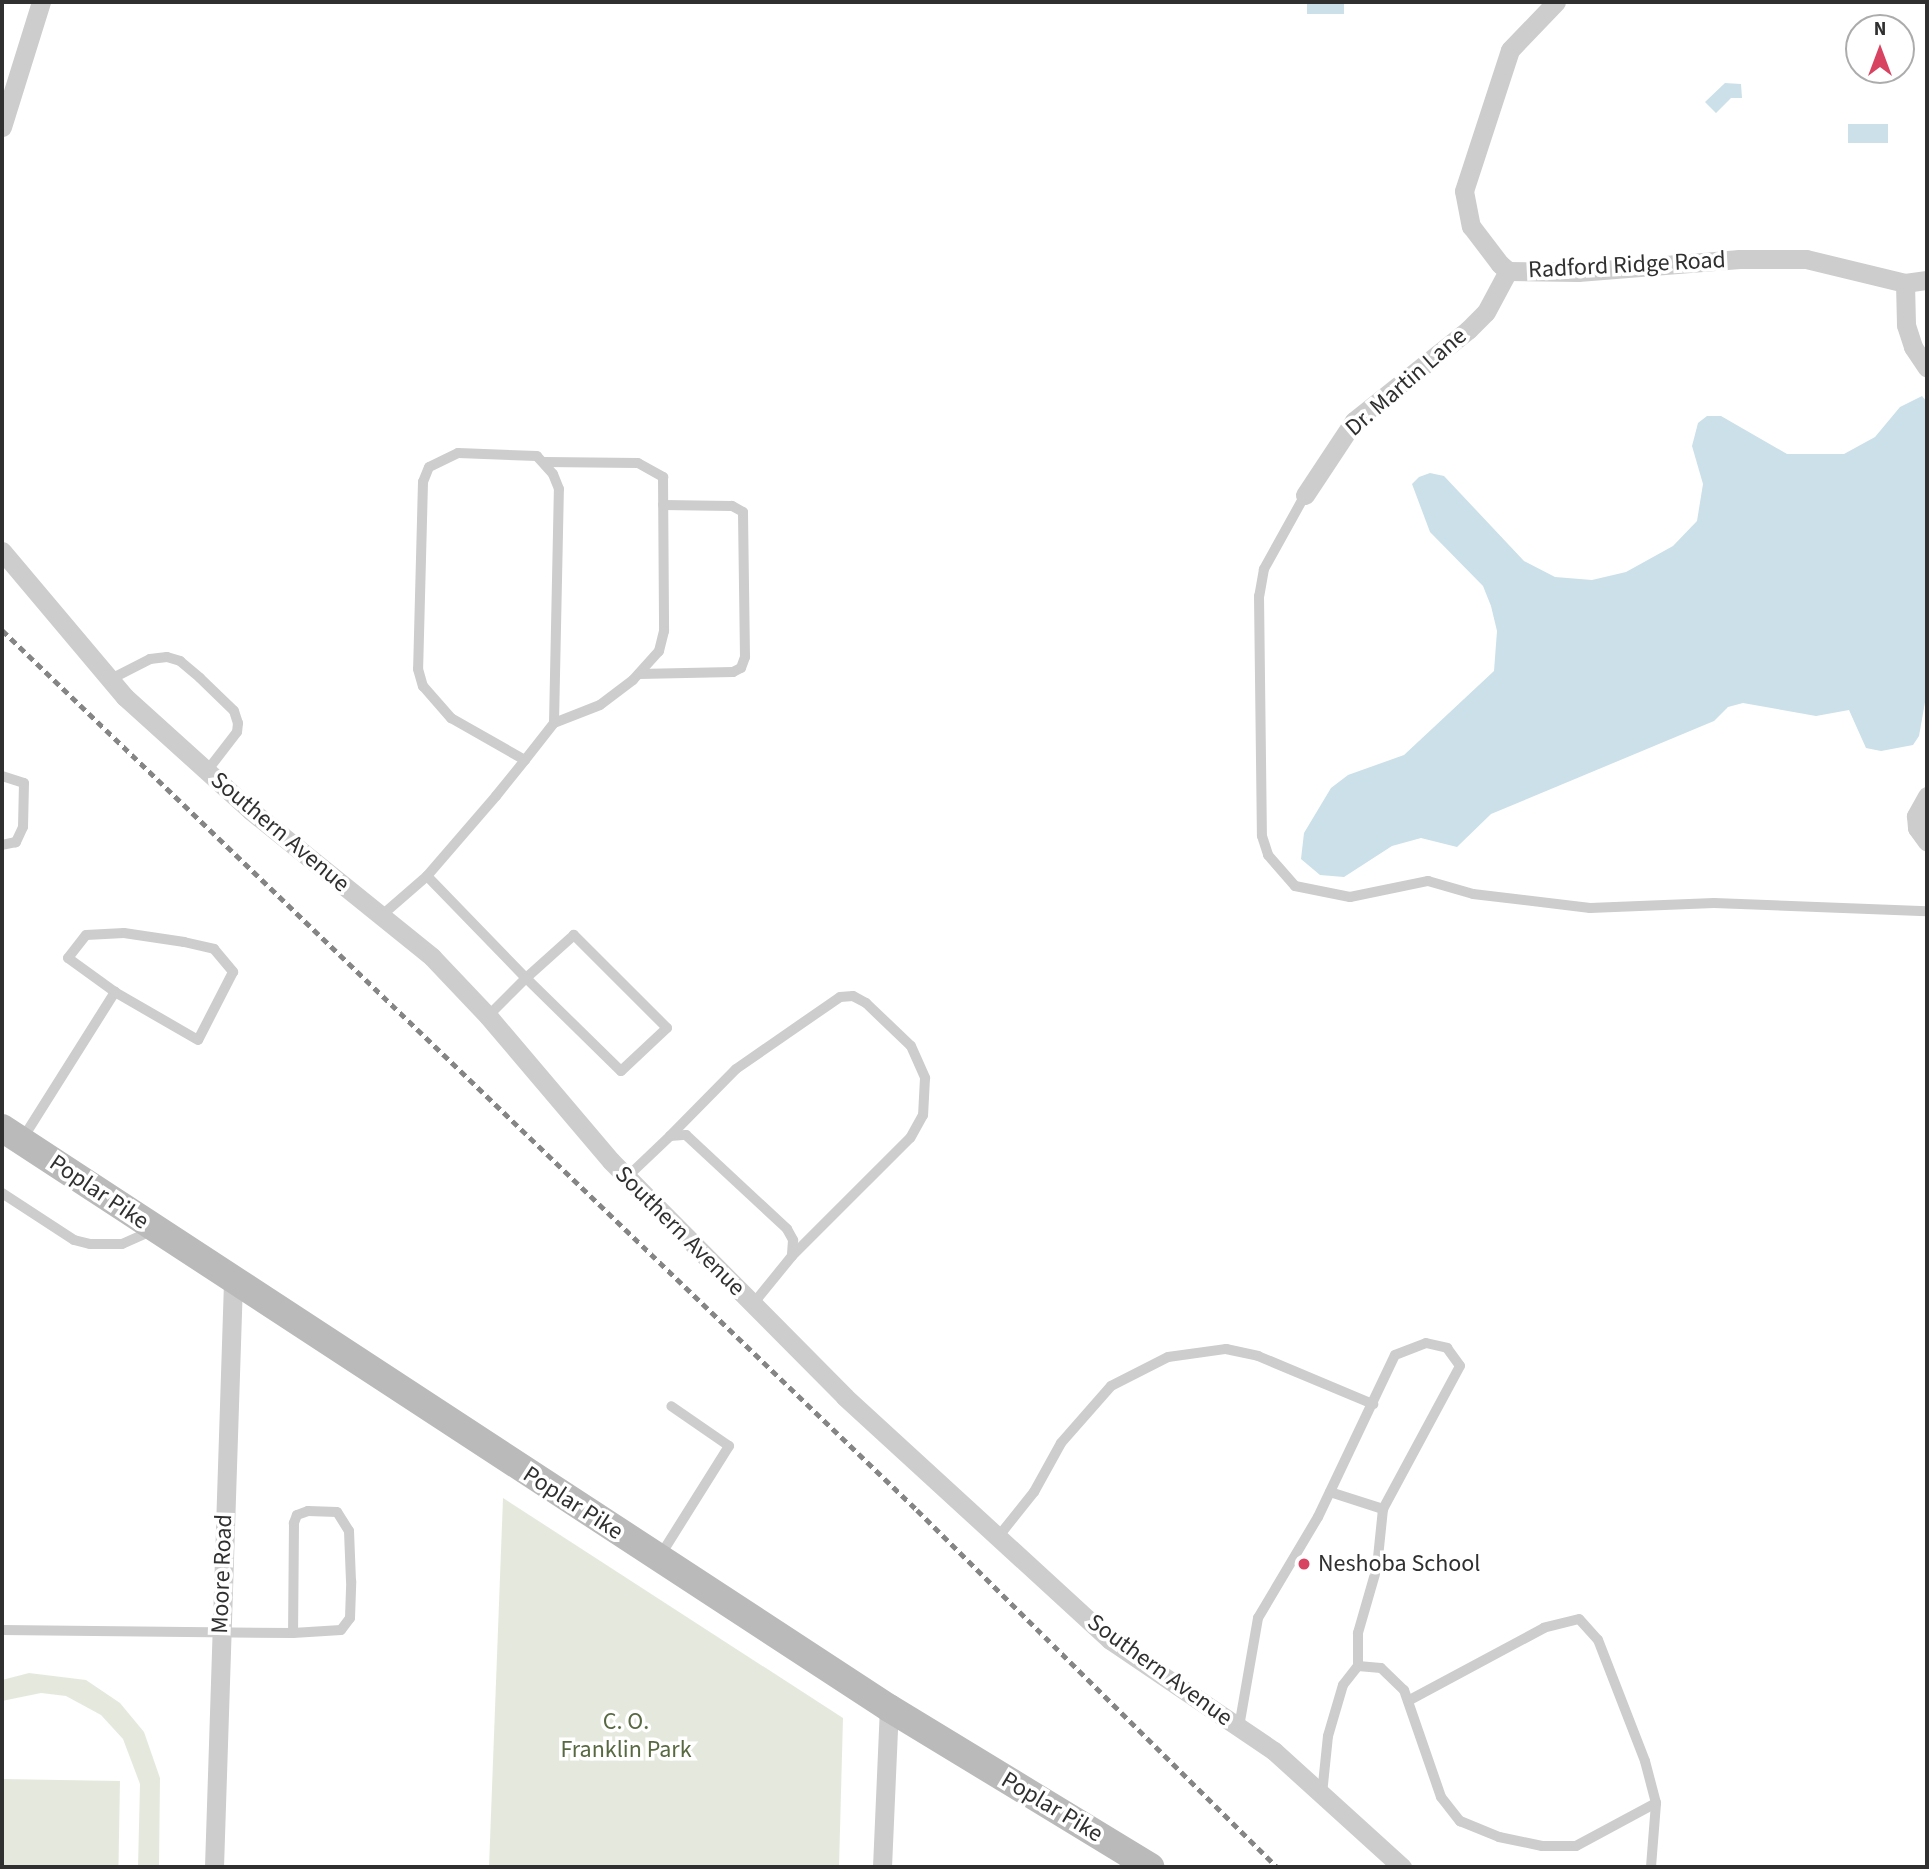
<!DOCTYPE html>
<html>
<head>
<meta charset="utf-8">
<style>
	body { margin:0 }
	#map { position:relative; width:1929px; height:1869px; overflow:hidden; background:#fff; font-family:"Source Sans 3",sans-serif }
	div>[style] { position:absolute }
	.green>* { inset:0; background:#e5e9dd; transform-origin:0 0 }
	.water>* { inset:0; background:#cbe0e8; transform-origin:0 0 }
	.service>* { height:10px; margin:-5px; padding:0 5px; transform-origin:5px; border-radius:5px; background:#cdcdcd }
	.minor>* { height:19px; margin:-9.5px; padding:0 9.5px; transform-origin:9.5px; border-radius:9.5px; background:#cdcdcd }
	.secondary>* { height:28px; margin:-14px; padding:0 14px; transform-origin:14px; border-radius:14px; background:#bababa }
	.rail>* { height:5px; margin-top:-2.5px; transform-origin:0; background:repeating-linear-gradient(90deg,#858585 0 7px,transparent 0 12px) }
	.dots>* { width:19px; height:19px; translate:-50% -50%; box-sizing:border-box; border:4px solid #fff; border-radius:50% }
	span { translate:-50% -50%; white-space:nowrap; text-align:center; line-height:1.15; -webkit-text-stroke:7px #fff; paint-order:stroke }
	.street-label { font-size:24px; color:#303030 }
	.poi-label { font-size:24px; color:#303030 }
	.left { translate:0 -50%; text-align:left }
	.park-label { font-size:24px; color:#586941 }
	.frame { position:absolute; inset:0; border:4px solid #303030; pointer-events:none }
	.north { position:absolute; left:1845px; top:14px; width:70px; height:70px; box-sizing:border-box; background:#fff; border:2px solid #acacac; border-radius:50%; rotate:0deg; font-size:19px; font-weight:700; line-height:28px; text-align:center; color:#303030 }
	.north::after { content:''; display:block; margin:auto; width:24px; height:32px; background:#d74360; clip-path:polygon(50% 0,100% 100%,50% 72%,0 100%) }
</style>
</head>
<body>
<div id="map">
	<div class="green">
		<div style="clip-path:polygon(503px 1498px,843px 1718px,839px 1867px,489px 1867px)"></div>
		<div style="clip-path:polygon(29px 1673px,86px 1680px,120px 1703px,144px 1732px,160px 1778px,159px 1867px,138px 1867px,140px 1784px,123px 1739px,101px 1715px,66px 1696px,41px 1693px,2px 1701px,2px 1680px)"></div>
		<div style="left:2px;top:1779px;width:118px;height:88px;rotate:1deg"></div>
	</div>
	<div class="water">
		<div style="left:1307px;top:2px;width:37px;height:12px"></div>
		<div style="clip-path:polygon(1725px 83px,1741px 84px,1742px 98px,1731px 98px,1716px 113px,1705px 102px)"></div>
		<div style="left:1848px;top:124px;width:40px;height:19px"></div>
		<div style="clip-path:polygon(1922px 396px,1927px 402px,1927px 691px,1919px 736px,1913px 745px,1881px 751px,1866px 748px,1849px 710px,1816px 716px,1743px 703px,1728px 707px,1714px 721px,1491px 814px,1457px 847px,1421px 838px,1392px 846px,1344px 877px,1320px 875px,1301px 859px,1304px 833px,1331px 788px,1348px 775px,1404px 755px,1494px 671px,1497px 631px,1491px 606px,1483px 586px,1430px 532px,1412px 484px,1419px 477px,1430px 473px,1444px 476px,1524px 561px,1555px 577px,1592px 580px,1626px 572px,1673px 546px,1697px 521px,1703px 484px,1692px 446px,1698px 423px,1707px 416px,1721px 416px,1787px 454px,1844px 454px,1875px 437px,1900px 407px)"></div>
	</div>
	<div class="service">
		<div style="left:545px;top:462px;width:93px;rotate:0.6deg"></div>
		<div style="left:638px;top:463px;width:29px;rotate:29deg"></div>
		<div style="left:663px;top:477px;width:154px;rotate:89.6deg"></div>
		<div style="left:664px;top:631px;width:21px;rotate:104deg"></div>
		<div style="left:659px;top:651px;width:39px;rotate:132deg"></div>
		<div style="left:633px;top:680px;width:41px;rotate:142.9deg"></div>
		<div style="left:600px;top:705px;width:49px;rotate:158.6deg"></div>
		<div style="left:1305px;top:495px;width:85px;rotate:119deg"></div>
		<div style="left:1264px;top:569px;width:27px;rotate:100deg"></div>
		<div style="left:1259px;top:596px;width:240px;rotate:89.3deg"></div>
		<div style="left:1262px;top:836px;width:20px;rotate:72deg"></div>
		<div style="left:1268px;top:855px;width:41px;rotate:48.9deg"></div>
		<div style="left:1295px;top:886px;width:56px;rotate:11.3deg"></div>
		<div style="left:1350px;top:897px;width:80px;rotate:-11.6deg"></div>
		<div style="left:1428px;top:881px;width:47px;rotate:16.1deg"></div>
		<div style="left:1473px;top:894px;width:118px;rotate:6.8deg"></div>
		<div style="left:1590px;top:908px;width:124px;rotate:-2.3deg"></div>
		<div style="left:1714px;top:903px;width:213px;rotate:2.2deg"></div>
		<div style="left:639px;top:674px;width:94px;rotate:-1.2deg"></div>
		<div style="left:733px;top:672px;width:9px;rotate:-27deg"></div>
		<div style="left:741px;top:668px;width:12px;rotate:-70deg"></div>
		<div style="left:745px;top:657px;width:145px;rotate:-90.8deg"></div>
		<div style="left:743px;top:512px;width:13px;rotate:-151deg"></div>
		<div style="left:732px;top:506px;width:69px;rotate:-179.2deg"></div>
		<div style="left:111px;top:679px;width:44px;rotate:-27.1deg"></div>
		<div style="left:150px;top:659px;width:17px;rotate:-7deg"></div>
		<div style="left:167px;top:657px;width:14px;rotate:17deg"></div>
		<div style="left:180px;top:661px;width:26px;rotate:40deg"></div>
		<div style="left:200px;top:678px;width:47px;rotate:44.1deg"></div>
		<div style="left:234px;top:711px;width:13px;rotate:72deg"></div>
		<div style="left:238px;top:723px;width:9px;rotate:96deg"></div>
		<div style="left:237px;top:732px;width:49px;rotate:127.6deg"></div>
		<div style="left:2px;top:776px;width:23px;rotate:18deg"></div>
		<div style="left:24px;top:783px;width:44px;rotate:91.3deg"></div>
		<div style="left:23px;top:827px;width:17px;rotate:115deg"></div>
		<div style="left:16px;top:842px;width:14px;rotate:168deg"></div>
		<div style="left:427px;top:876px;width:106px;rotate:-49.2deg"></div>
		<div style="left:496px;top:796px;width:46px;rotate:-51.1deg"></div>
		<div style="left:525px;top:760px;width:47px;rotate:-51.9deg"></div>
		<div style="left:554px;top:723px;width:234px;rotate:-88.8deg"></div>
		<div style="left:559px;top:489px;width:16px;rotate:-112deg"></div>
		<div style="left:553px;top:474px;width:24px;rotate:-132deg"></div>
		<div style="left:537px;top:456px;width:79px;rotate:-177.8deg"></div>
		<div style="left:458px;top:453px;width:32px;rotate:154deg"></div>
		<div style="left:429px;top:467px;width:16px;rotate:112deg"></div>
		<div style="left:423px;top:482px;width:187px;rotate:91.5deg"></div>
		<div style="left:418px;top:669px;width:18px;rotate:74deg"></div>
		<div style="left:423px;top:686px;width:43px;rotate:48.8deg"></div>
		<div style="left:451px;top:718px;width:85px;rotate:29.6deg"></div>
		<div style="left:381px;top:916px;width:61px;rotate:-41deg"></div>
		<div style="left:427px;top:876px;width:142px;rotate:45.9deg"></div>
		<div style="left:526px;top:978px;width:133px;rotate:44.4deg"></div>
		<div style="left:621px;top:1071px;width:63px;rotate:-43.1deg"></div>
		<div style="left:667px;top:1028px;width:132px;rotate:-135deg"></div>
		<div style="left:574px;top:935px;width:64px;rotate:138.1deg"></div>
		<div style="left:526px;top:978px;width:54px;rotate:135deg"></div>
		<div style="left:670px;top:1136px;width:94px;rotate:-45.4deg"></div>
		<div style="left:736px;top:1069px;width:126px;rotate:-34.7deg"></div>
		<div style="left:840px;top:997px;width:13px;rotate:-4deg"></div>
		<div style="left:853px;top:996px;width:15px;rotate:28deg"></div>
		<div style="left:866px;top:1003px;width:62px;rotate:43.7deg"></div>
		<div style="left:911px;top:1046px;width:35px;rotate:66deg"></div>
		<div style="left:925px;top:1078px;width:37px;rotate:93deg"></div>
		<div style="left:923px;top:1115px;width:26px;rotate:119deg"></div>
		<div style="left:910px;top:1138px;width:167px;rotate:135deg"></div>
		<div style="left:23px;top:1138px;width:173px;rotate:-57.8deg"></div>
		<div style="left:115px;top:992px;width:58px;rotate:-144.1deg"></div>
		<div style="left:68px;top:958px;width:29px;rotate:-52deg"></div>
		<div style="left:86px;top:935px;width:38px;rotate:-3deg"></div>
		<div style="left:124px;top:933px;width:61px;rotate:8.5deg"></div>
		<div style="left:184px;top:942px;width:31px;rotate:13deg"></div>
		<div style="left:214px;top:949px;width:30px;rotate:50deg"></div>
		<div style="left:233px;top:972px;width:76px;rotate:117.2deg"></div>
		<div style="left:198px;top:1040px;width:96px;rotate:-150deg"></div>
		<div style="left:627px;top:1177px;width:59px;rotate:-43.6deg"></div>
		<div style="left:670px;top:1136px;width:16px;rotate:-4deg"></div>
		<div style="left:686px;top:1135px;width:138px;rotate:42.9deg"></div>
		<div style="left:787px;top:1229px;width:13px;rotate:61deg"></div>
		<div style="left:793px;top:1240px;width:16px;rotate:94deg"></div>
		<div style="left:792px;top:1256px;width:62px;rotate:129.1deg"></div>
		<div style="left:2px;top:1193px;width:86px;rotate:33.1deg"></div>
		<div style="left:74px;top:1240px;width:16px;rotate:14deg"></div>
		<div style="left:90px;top:1244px;width:32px"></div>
		<div style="left:122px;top:1244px;width:32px;rotate:-24deg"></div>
		<div style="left:1330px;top:1492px;width:56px;rotate:17.8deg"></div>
		<div style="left:998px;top:1537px;width:58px;rotate:-51.3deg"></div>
		<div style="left:1034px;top:1492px;width:56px;rotate:-61.1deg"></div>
		<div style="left:1061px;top:1443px;width:76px;rotate:-48.7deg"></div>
		<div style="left:1111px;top:1386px;width:64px;rotate:-27deg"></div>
		<div style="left:1168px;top:1357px;width:59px;rotate:-7.9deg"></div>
		<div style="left:1226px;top:1349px;width:33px;rotate:12deg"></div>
		<div style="left:1258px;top:1356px;width:125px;rotate:22.7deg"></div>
		<div style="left:660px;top:1556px;width:130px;rotate:-57.9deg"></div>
		<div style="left:729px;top:1446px;width:70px;rotate:-145.4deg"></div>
		<div style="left:2px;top:1630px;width:291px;rotate:0.6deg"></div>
		<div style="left:293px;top:1633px;width:48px;rotate:-3.6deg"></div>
		<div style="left:341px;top:1630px;width:15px;rotate:-53deg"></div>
		<div style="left:350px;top:1618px;width:37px;rotate:-88deg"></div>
		<div style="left:351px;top:1581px;width:50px;rotate:-92.3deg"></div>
		<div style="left:349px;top:1531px;width:22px;rotate:-122deg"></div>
		<div style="left:337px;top:1512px;width:29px;rotate:-178deg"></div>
		<div style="left:308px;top:1511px;width:12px;rotate:160deg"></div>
		<div style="left:297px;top:1515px;width:9px;rotate:111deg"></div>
		<div style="left:294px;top:1523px;width:110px;rotate:90.5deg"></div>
		<div style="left:1239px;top:1727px;width:111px;rotate:-80.1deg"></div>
		<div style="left:1258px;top:1618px;width:117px;rotate:-59.3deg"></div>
		<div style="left:1318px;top:1517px;width:179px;rotate:-64.6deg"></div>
		<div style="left:1395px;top:1355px;width:33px;rotate:-21deg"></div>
		<div style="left:1426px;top:1343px;width:22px;rotate:13deg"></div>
		<div style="left:1447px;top:1348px;width:22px;rotate:54deg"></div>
		<div style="left:1460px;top:1366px;width:162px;rotate:118.3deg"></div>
		<div style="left:1383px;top:1509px;width:58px;rotate:95.9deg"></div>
		<div style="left:1377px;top:1567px;width:69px;rotate:106.1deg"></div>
		<div style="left:1358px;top:1633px;width:33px;rotate:90deg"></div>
		<div style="left:1322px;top:1794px;width:58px;rotate:-84.1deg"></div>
		<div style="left:1328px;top:1736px;width:53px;rotate:-73.6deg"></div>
		<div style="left:1343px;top:1685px;width:24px;rotate:-52deg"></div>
		<div style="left:1358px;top:1666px;width:23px;rotate:5deg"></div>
		<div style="left:1381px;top:1668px;width:32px;rotate:44deg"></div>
		<div style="left:1404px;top:1690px;width:113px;rotate:70.9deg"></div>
		<div style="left:1441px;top:1797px;width:31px;rotate:52deg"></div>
		<div style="left:1460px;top:1821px;width:42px;rotate:22.3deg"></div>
		<div style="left:1499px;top:1837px;width:44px;rotate:11.8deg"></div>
		<div style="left:1542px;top:1846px;width:34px"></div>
		<div style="left:1576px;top:1846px;width:91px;rotate:-28.3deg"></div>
		<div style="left:1656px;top:1803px;width:43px;rotate:-104.7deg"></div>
		<div style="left:1645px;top:1761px;width:130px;rotate:-111.2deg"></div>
		<div style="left:1598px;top:1640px;width:28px;rotate:-132deg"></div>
		<div style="left:1579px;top:1619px;width:36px;rotate:166deg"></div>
		<div style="left:1544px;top:1628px;width:154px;rotate:151.8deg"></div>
		<div style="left:1651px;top:1867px;width:64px;rotate:-85.5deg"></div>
	</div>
	<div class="minor">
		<div style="left:1556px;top:2px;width:66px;rotate:133.8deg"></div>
		<div style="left:1510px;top:50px;width:148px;rotate:108.1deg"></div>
		<div style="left:1464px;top:191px;width:36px;rotate:79deg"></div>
		<div style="left:1471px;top:226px;width:48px;rotate:52.7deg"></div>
		<div style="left:1500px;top:264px;width:11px;rotate:41deg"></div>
		<div style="left:1508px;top:271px;width:70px;rotate:0.8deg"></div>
		<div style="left:1578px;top:272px;width:162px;rotate:-4.6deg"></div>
		<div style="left:1739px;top:259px;width:67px"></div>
		<div style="left:1806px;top:259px;width:102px;rotate:13.6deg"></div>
		<div style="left:1905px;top:283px;width:22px;rotate:-8deg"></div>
		<div style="left:2px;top:127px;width:131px;rotate:-72.7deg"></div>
		<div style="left:1905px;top:283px;width:42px;rotate:88.6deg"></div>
		<div style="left:1906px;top:325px;width:23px;rotate:72deg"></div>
		<div style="left:1913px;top:347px;width:25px;rotate:56deg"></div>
		<div style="left:1305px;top:495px;width:89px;rotate:-56.5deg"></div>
		<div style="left:1354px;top:421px;width:146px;rotate:-38.6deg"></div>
		<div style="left:1468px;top:330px;width:25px;rotate:-45deg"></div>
		<div style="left:1486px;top:312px;width:47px;rotate:-61.8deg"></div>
		<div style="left:2px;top:551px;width:191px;rotate:49.9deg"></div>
		<div style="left:125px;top:697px;width:169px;rotate:42.1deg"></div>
		<div style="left:250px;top:810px;width:234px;rotate:38.9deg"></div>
		<div style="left:432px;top:957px;width:81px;rotate:46.5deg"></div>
		<div style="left:488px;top:1016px;width:190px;rotate:49.7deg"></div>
		<div style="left:611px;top:1161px;width:332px;rotate:45.2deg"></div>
		<div style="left:845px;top:1397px;width:360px;rotate:42.5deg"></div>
		<div style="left:1110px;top:1640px;width:198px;rotate:34.1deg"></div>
		<div style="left:1274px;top:1751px;width:173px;rotate:42.2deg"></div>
		<div style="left:1927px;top:796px;width:23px;rotate:119deg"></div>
		<div style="left:1916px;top:816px;width:12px;rotate:85deg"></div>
		<div style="left:1917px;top:828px;width:17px;rotate:54deg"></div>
		<div style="left:214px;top:1867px;width:586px;rotate:-88.14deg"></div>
		<div style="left:882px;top:1867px;width:159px;rotate:-87.5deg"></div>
	</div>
	<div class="secondary">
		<div style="left:2px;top:1128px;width:1060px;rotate:33.18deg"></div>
		<div style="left:889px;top:1708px;width:306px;rotate:31.3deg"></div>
	</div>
	<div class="rail">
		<div style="left:2px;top:630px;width:1269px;rotate:43.88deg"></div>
		<div style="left:917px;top:1510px;width:507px;rotate:44.76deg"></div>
	</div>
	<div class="dots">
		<div style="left:1304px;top:1564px;background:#d74360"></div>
	</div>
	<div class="street-label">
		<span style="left:1627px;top:265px;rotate:-3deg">Radford Ridge Road</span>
		<span style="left:1406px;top:382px;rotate:-41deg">Dr. Martin Lane</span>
		<span style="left:280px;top:832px;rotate:40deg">Southern Avenue</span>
		<span style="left:99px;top:1192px;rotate:34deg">Poplar Pike</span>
		<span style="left:680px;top:1231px;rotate:45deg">Southern Avenue</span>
		<span style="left:573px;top:1503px;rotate:33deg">Poplar Pike</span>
		<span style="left:222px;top:1574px;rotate:-88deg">Moore Road</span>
		<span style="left:1160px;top:1670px;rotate:36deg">Southern Avenue</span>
		<span style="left:1052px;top:1807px;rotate:31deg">Poplar Pike</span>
	</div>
	<div class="poi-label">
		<span class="left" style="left:1318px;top:1564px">Neshoba School</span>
	</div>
	<div class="park-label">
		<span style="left:626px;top:1736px">C. O.<br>Franklin Park</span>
	</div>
	<div class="frame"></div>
	<div class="north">N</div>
</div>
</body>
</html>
